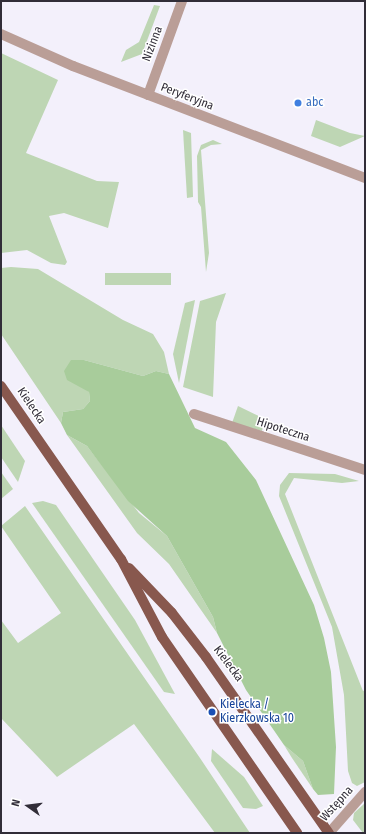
<!DOCTYPE html>
<html>
<head>
<meta charset="utf-8">
<style>
	body { margin:0 }
	#map { position:relative; width:366px; height:834px; overflow:hidden; background:#f3f0fb; font-family:"Fira Sans Condensed",sans-serif }
	div>[style] { position:absolute }
	.green>* { inset:0; background:#bed6b4; transform-origin:0 0 }
	.forest>* { inset:0; background:#a8cc9b }
	.minor>* { height:10px; margin:-5px; padding:0 5px; transform-origin:5px; border-radius:5px; background:#ba9e97 }
	.major>* { height:10px; margin:-5px; padding:0 5px; transform-origin:5px; border-radius:5px; background:#88584e }
	.dots>* { width:11px; height:11px; translate:-50% -50%; box-sizing:border-box; border:2px solid #fff; border-radius:50% }
	span { translate:-50% -50%; white-space:nowrap; text-align:center; line-height:1.15; -webkit-text-stroke:3px #fff; paint-order:stroke }
	.street-label { font-size:12px; color:#312d38 }
	.shop-label { font-size:12px; color:#366cbe }
	.left { translate:0 -50%; text-align:left }
	.transit-label { font-size:12px; color:#164399 }
	.frame { position:absolute; inset:0; border:2px solid #312d38; pointer-events:none }
	.north { position:absolute; left:8px; top:786px; width:40px; height:40px; -webkit-text-stroke:3px #fff; paint-order:stroke; rotate:284deg; font-size:11px; font-weight:700; line-height:16px; text-align:center; color:#312d38 }
	.north::after { content:''; display:block; margin:auto; width:14px; height:18px; background:#312d38; clip-path:polygon(50% 0,100% 100%,50% 72%,0 100%) }
</style>
</head>
<body>
<div id="map">
	<div class="green">
		<div style="clip-path:polygon(154px 5px,160px 6px,142px 54px,121px 62px,126px 50px,139px 42px)"></div>
		<div style="clip-path:polygon(1px 53px,58px 80px,26px 153px,97px 181px,119px 182px,108px 228px,64px 213px,49px 216px,67px 262px,65px 265px,51px 263px,27px 250px,1px 253px)"></div>
		<div style="clip-path:polygon(316px 120px,350px 133px,365px 136px,340px 147px,311px 136px)"></div>
		<div style="clip-path:polygon(183px 130px,191px 133px,193px 197px,187px 198px)"></div>
		<div style="clip-path:polygon(213px 140px,222px 144px,211px 145px,201px 150px,209px 253px,206px 272px,201px 207px,198px 202px,197px 156px,201px 145px)"></div>
		<div style="clip-path:polygon(11px 267px,38px 269px,123px 320px,153px 334px,164px 352px,169px 374px,156px 371px,143px 376px,84px 360px,71px 360px,89px 392px,90px 401px,83px 409px,63px 412px,61px 423px,1px 334px,1px 268px)"></div>
		<div style="left:105px;top:273px;width:66px;height:12px"></div>
		<div style="clip-path:polygon(226px 293px,216px 322px,213px 397px,183px 387px,200px 301px)"></div>
		<div style="clip-path:polygon(195px 300px,179px 383px,173px 354px,185px 303px)"></div>
		<div style="clip-path:polygon(238px 406px,265px 419px,262px 431px,232px 423px)"></div>
		<div style="clip-path:polygon(1px 425px,25px 461px,18px 482px,1px 457px)"></div>
		<div style="clip-path:polygon(67px 435px,87px 446px,139px 513px,167px 536px,213px 617px,217px 633px,169px 564px,137px 533px)"></div>
		<div style="clip-path:polygon(1px 472px,13px 489px,1px 499px)"></div>
		<div style="clip-path:polygon(289px 473px,335px 474px,359px 481px,342px 483px,294px 478px,285px 494px,363px 691px,365px 690px,365px 782px,357px 786px,352px 783px,348px 771px,344px 695px,332px 627px,279px 496px,280px 485px)"></div>
		<div style="clip-path:polygon(43px 501px,56px 505px,135px 620px,175px 694px,164px 692px,32px 503px)"></div>
		<div style="clip-path:polygon(25px 506px,200px 758px,250px 833px,215px 833px,134px 724px,57px 777px,1px 718px,1px 620px,18px 643px,61px 613px,1px 526px)"></div>
		<div style="clip-path:polygon(284px 745px,303px 761px,313px 789px,292px 758px)"></div>
		<div style="clip-path:polygon(212px 749px,244px 777px,263px 806px,256px 809px,243px 808px,211px 761px)"></div>
		<div style="clip-path:polygon(365px 803px,365px 833px,363px 833px,353px 820px,354px 813px)"></div>
	</div>
	<div class="forest">
		<div style="clip-path:polygon(71px 360px,84px 360px,143px 376px,156px 371px,169px 374px,195px 428px,226px 442px,256px 480px,314px 605px,324px 638px,331px 672px,336px 747px,334px 794px,318px 795px,313px 789px,303px 761px,284px 745px,246px 690px,217px 633px,213px 617px,167px 536px,128px 501px,87px 446px,67px 435px,61px 423px,63px 412px,83px 409px,90px 401px,89px 392px,67px 380px,64px 371px)"></div>
	</div>
	<div class="minor">
		<div style="left:1px;top:34px;width:79px;rotate:24deg"></div>
		<div style="left:73px;top:66px;width:313px;rotate:21deg"></div>
		<div style="left:148px;top:95px;width:100px;rotate:-70.1deg"></div>
		<div style="left:194px;top:414px;width:180px;rotate:18.1deg"></div>
		<div style="left:329px;top:833px;width:55px;rotate:-48.7deg"></div>
	</div>
	<div class="major">
		<div style="left:1px;top:386px;width:211px;rotate:55.3deg"></div>
		<div style="left:121px;top:559px;width:88px;rotate:62.3deg"></div>
		<div style="left:162px;top:637px;width:238px;rotate:55.4deg"></div>
		<div style="left:129px;top:568px;width:62px;rotate:46.3deg"></div>
		<div style="left:172px;top:613px;width:56px;rotate:52.3deg"></div>
		<div style="left:206px;top:657px;width:215px;rotate:55.1deg"></div>
	</div>
	<div class="dots">
		<div style="left:298px;top:103px;background:#3f7fe0"></div>
		<div style="left:212px;top:712px;background:#1a4fb4"></div>
	</div>
	<div class="street-label">
		<span style="left:153px;top:44px;rotate:-69deg">Nizinna</span>
		<span style="left:187px;top:97px;rotate:21deg">Peryferyjna</span>
		<span style="left:31px;top:406px;rotate:56deg">Kielecka</span>
		<span style="left:283px;top:430px;rotate:18deg">Hipoteczna</span>
		<span style="left:228px;top:664px;rotate:53deg">Kielecka</span>
		<span style="left:337px;top:804px;rotate:-48deg">Wstępna</span>
	</div>
	<div class="shop-label">
		<span class="left" style="left:306px;top:103px">abc</span>
	</div>
	<div class="transit-label">
		<span class="left" style="left:220px;top:712px">Kielecka /<br>Kierzkowska 10</span>
	</div>
	<div class="frame"></div>
	<div class="north">N</div>
</div>
</body>
</html>
